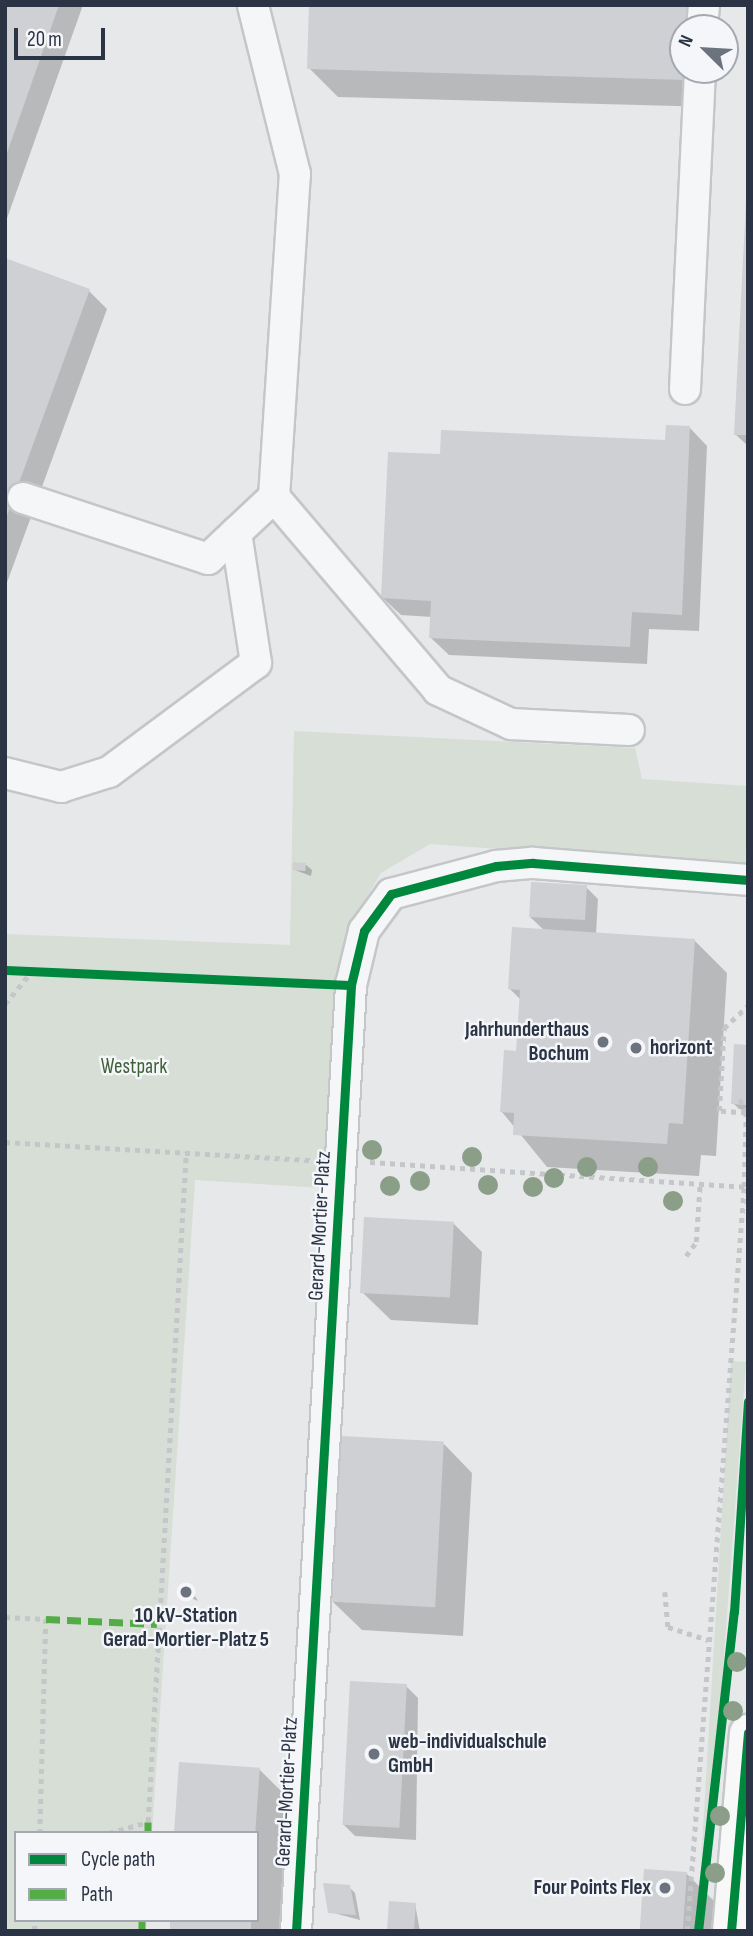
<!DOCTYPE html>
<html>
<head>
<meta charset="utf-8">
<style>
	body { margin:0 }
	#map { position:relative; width:753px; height:1936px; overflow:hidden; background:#e6e8ea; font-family:"Sofia Sans Condensed",sans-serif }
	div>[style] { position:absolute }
	.green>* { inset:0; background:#d6ded6 }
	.shadow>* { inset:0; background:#0003 }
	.building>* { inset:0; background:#ced0d3; transform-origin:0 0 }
	.path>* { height:4.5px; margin-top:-2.25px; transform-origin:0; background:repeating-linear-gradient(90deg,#c5c6ca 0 5px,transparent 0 10px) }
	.roads { filter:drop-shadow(2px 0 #c4c6c8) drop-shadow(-2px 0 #c4c6c8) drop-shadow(0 2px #c4c6c8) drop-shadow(0 -2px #c4c6c8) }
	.minor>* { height:30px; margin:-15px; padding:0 15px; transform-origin:15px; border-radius:15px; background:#f5f6f7 }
	.major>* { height:37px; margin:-18.5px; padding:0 18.5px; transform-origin:18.5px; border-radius:18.5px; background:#f8f8f8 }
	.quiet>* { height:7px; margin-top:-3.5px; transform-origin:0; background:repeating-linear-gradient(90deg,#54ac47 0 14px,transparent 0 21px) }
	.cycleway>* { height:9px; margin:-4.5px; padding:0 4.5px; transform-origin:4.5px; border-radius:4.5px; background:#00873e }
	.trees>* { width:20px; height:20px; margin:-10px; border-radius:50%; background:#8a9e88 }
	.dots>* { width:19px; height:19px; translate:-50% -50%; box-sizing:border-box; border:4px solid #f4f6f9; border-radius:50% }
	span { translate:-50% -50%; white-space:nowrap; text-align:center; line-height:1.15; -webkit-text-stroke:5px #f4f6f9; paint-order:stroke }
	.poi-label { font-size:21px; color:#2b3445; font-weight:700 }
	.right { translate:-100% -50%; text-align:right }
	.left { translate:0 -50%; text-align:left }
	.park-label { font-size:21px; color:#3f6138 }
	.street-label { font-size:21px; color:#2b3445 }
	.frame { position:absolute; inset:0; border:7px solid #2b3445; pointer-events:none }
	.legend { position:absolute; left:14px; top:1831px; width:245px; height:91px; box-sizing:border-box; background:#f4f6f9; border:2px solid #a4a8b1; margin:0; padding:9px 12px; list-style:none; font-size:21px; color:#2b3445 }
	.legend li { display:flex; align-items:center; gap:14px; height:35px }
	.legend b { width:35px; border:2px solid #a4a8b1 }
	.north { position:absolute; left:669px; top:14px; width:70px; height:70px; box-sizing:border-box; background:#f4f6f9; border:2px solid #a4a8b1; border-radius:50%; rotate:294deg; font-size:19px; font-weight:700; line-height:28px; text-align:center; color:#2b3445 }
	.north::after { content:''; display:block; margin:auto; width:24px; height:32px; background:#6c737f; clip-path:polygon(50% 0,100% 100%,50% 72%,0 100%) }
	.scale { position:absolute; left:14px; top:28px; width:91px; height:32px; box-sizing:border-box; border:4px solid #2b3445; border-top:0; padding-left:9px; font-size:21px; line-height:24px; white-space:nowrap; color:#2b3445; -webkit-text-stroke:5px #f4f6f9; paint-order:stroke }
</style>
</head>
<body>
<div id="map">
	<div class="green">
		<div style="clip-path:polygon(294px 731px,635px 748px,642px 779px,748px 786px,745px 867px,430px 844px,381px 873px,360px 908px,338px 969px,325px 1188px,195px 1180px,152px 1833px,16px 1833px,16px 1920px,147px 1920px,146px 1931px,5px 1931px,5px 934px,290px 945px)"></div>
		<div style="clip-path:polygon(731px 1361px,746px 1362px,721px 1695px,701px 1862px)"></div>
	</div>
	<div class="shadow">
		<div style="clip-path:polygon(5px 5px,83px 5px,5px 224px)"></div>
		<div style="clip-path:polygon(311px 5px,717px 5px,716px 28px,683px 28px,683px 70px,715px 70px,714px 107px,338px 97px,309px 68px)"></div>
		<div style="clip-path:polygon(748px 195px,748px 446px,735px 434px)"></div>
		<div style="clip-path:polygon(5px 260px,89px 291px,107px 309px,5px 588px)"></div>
		<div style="clip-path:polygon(690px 428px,707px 446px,699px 631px,649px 629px,647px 664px,449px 655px,431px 638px,432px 617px,401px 615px,383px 598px,441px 456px,666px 441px)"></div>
		<div style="clip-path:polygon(306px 865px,312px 870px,311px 876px,295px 870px)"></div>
		<div style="clip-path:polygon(586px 887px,598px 899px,596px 934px,694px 940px,727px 973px,716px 1156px,701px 1155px,699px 1176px,547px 1167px,502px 1112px,518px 1053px,521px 1000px,510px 989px,545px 931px,530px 917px)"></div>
		<div style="clip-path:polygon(748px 1047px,748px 1110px,739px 1109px,733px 1103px)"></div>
		<div style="clip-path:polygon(453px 1223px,482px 1252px,478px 1325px,391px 1320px,362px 1292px)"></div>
		<div style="clip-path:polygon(444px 1444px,472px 1473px,463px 1636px,362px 1630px,333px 1602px)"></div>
		<div style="clip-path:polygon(192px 1591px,198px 1601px,181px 1594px)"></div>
		<div style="clip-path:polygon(406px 1686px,418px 1698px,416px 1840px,355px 1836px,343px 1824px)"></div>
		<div style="clip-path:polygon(259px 1769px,287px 1797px,279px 1931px,171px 1931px,171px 1920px,257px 1920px,257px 1833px,176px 1833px)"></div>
		<div style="clip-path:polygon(687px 1874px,715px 1902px,713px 1931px,642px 1931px)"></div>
		<div style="clip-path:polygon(349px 1887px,355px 1893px,360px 1920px,330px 1912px)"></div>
		<div style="clip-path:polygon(415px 1904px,420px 1931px,389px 1931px)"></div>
	</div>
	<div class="building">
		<div style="clip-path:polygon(5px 5px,59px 5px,6px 156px,5px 156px)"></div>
		<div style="clip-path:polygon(309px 5px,688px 5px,686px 80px,307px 69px)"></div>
		<div style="clip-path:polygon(746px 202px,748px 202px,748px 435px,734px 435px)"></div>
		<div style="clip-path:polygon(5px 258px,90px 289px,5px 521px)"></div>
		<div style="clip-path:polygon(666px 425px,690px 426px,682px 615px,632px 612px,630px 647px,429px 638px,431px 601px,381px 598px,388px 452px,440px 454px,441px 430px,665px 440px)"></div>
		<div style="left:293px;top:862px;width:13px;height:8px;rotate:4deg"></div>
		<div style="left:531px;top:882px;width:56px;height:35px;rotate:3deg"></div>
		<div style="clip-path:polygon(512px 927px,695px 939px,683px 1124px,669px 1123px,667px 1144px,513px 1135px,514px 1113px,500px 1112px,504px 1050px,516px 1051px,520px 990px,508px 989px)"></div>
		<div style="clip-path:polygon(734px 1044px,748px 1045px,748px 1105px,731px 1104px)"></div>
		<div style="left:364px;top:1217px;width:90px;height:76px;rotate:3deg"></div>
		<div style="left:341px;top:1436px;width:103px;height:166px;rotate:3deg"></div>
		<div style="clip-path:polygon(180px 1589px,193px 1589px,192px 1596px,180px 1595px)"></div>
		<div style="left:350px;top:1681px;width:57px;height:144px;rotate:3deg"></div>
		<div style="left:179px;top:1762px;width:81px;height:71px;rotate:4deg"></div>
		<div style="left:644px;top:1869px;width:43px;height:62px;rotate:4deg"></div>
		<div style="clip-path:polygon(323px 1883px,350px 1885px,356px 1915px,328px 1913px)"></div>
		<div style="left:389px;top:1901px;width:27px;height:30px;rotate:4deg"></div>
		<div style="left:170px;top:1920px;width:81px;height:11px"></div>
	</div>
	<div class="path">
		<div style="left:5px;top:1004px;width:43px;rotate:-50.7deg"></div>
		<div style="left:740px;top:1099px;width:15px;rotate:67deg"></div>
		<div style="left:746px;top:1113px;width:5px;rotate:-68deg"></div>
		<div style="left:5px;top:1142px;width:308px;rotate:3.4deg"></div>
		<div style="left:370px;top:1162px;width:375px;rotate:3.8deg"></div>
		<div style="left:686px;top:1256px;width:17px;rotate:-54deg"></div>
		<div style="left:696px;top:1242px;width:58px;rotate:-86.1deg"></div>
		<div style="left:665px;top:1592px;width:35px;rotate:85deg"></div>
		<div style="left:668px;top:1627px;width:42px;rotate:18deg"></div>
		<div style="left:5px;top:1617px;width:41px;rotate:2.8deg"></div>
		<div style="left:46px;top:1619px;width:214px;rotate:91.6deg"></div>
		<div style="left:109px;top:1833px;width:41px;rotate:-15.8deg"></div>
		<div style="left:148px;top:1822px;width:671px;rotate:-86.75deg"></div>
		<div style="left:34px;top:1931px;width:11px;rotate:-85deg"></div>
		<div style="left:687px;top:1931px;width:746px;rotate:-85.62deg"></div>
		<div style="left:744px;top:1187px;width:74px;rotate:-88.5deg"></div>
		<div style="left:746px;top:1113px;width:27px;rotate:-176deg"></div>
		<div style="left:719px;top:1111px;width:83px;rotate:-86.6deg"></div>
		<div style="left:724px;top:1028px;width:33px;rotate:-43deg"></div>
	</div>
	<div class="roads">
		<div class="minor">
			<div style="left:702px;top:28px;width:23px;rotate:-85deg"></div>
			<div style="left:685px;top:389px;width:319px;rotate:-87.3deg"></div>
			<div style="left:274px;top:497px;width:253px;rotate:49.6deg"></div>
			<div style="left:438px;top:690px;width:81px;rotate:25deg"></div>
			<div style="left:511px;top:724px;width:118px;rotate:2.9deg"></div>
			<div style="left:23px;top:498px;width:195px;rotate:18.2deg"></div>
			<div style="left:208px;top:559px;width:91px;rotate:-43.2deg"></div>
			<div style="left:274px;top:497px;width:324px;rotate:-86.3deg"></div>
			<div style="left:295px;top:174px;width:174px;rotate:-104deg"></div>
			<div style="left:5px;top:773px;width:58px;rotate:14deg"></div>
			<div style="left:61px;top:787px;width:50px;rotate:-17.4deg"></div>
			<div style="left:109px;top:772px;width:183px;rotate:-36.6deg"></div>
			<div style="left:256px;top:663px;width:132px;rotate:-98.7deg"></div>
			<div style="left:296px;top:1931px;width:948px;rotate:-86.67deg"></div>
			<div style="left:351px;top:985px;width:56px;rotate:-76.5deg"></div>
			<div style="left:364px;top:931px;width:46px;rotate:-53.9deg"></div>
			<div style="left:391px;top:894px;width:109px;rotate:-14.9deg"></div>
			<div style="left:496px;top:866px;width:37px;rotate:-5deg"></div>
			<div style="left:533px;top:863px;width:216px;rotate:4.5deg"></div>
		</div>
		<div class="major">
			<div style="left:731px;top:1931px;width:199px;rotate:-85.1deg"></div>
		</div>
	</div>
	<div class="quiet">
		<div style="left:46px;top:1619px;width:111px;rotate:2.6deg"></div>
		<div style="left:148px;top:1833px;width:11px;rotate:-90deg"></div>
		<div style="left:142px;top:1931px;width:11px;rotate:-90deg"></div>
	</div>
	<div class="cycleway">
		<div style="left:5px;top:970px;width:346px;rotate:2.5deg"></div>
		<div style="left:296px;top:1931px;width:948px;rotate:-86.67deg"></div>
		<div style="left:351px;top:985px;width:56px;rotate:-76.5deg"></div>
		<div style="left:364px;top:931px;width:46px;rotate:-53.9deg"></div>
		<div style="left:391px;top:894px;width:109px;rotate:-14.9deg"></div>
		<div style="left:496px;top:866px;width:37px;rotate:-5deg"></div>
		<div style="left:533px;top:863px;width:216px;rotate:4.5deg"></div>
		<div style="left:698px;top:1931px;width:321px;rotate:-83.6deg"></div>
		<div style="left:734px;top:1612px;width:211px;rotate:-86.2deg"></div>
		<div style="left:731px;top:1931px;width:199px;rotate:-85.1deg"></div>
	</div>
	<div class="trees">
		<div style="left:372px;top:1150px"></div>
		<div style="left:472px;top:1157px"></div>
		<div style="left:587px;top:1167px"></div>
		<div style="left:648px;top:1167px"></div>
		<div style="left:554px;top:1178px"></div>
		<div style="left:420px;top:1181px"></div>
		<div style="left:488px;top:1185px"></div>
		<div style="left:390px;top:1186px"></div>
		<div style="left:533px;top:1187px"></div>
		<div style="left:673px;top:1201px"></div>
		<div style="left:737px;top:1662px"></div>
		<div style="left:733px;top:1711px"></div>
		<div style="left:720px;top:1816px"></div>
		<div style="left:715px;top:1873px"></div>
	</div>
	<div class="dots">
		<div style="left:603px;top:1042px;background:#6c737f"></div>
		<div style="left:636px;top:1048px;background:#6c737f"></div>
		<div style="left:186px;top:1592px;background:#6c737f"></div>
		<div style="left:374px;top:1754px;background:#6c737f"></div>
		<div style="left:665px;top:1888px;background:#6c737f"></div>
	</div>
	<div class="poi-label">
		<span class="right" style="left:589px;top:1042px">Jahrhunderthaus<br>Bochum</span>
		<span class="left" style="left:650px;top:1048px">horizont</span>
		<span style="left:186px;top:1628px">10 kV-Station<br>Gerad-Mortier-Platz 5</span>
		<span class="left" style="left:388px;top:1754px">web-individualschule<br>GmbH</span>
		<span class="right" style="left:651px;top:1888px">Four Points Flex</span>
	</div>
	<div class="park-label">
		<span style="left:134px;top:1067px">Westpark</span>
	</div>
	<div class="street-label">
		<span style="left:320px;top:1226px;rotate:-87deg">Gerard-Mortier-Platz</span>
		<span style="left:287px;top:1792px;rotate:-87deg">Gerard-Mortier-Platz</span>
	</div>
	<div class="frame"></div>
	<ul class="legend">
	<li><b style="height:9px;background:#00873e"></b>Cycle path</li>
	<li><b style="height:9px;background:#54ac47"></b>Path</li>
	</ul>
	<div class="north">N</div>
	<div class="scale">20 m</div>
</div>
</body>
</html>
